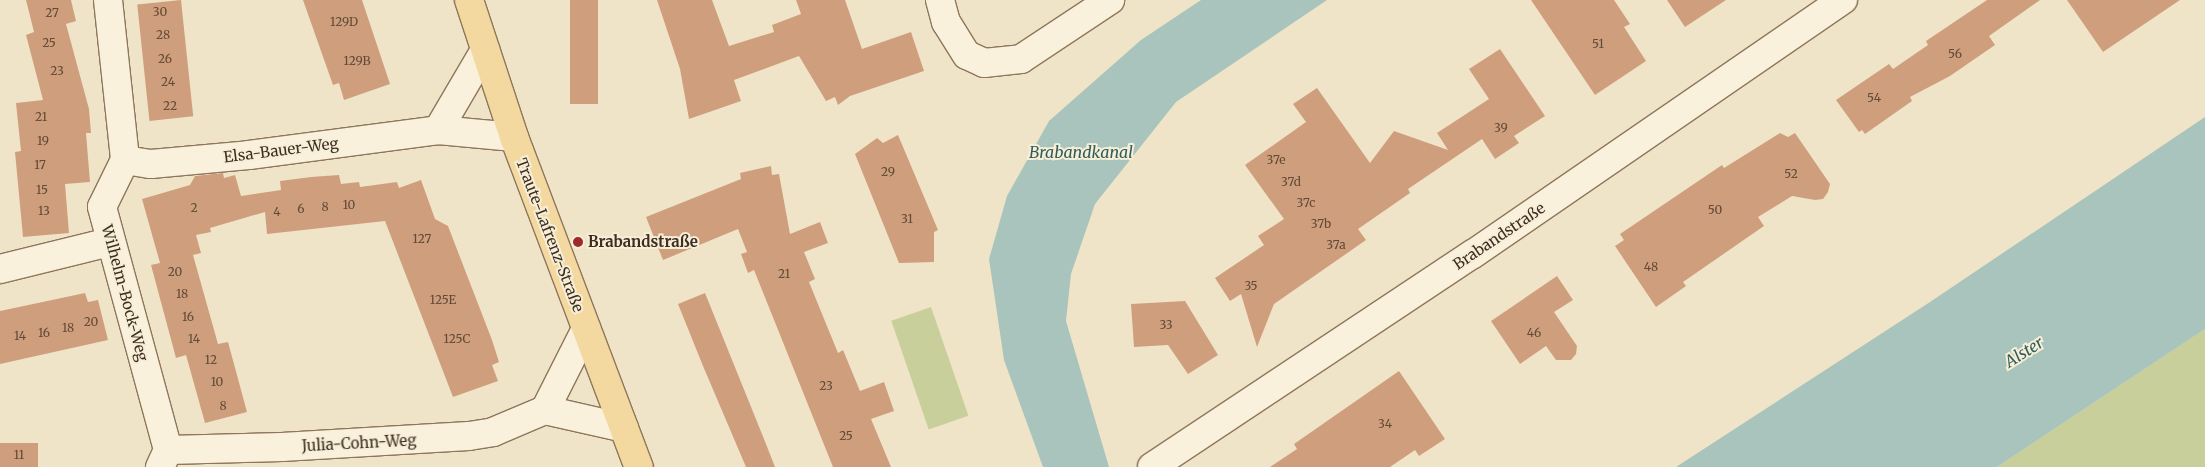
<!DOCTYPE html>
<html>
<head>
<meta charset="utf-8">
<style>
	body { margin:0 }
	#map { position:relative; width:2205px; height:467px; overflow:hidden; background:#f0e4c8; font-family:Merriweather,serif }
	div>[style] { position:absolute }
	.green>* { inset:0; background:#c9cf9b; transform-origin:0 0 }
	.water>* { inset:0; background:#a9c4bc }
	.building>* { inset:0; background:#cf9f7d; transform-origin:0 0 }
	.roads { filter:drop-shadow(1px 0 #8d765c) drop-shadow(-1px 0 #8d765c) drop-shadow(0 1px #8d765c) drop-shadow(0 -1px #8d765c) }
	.minor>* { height:28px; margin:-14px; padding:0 14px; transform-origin:14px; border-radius:14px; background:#faf1dc }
	.major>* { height:28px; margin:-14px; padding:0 14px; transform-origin:14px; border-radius:14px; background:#f3d9a0 }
	.dots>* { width:14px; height:14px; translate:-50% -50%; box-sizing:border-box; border:2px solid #f7eed8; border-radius:50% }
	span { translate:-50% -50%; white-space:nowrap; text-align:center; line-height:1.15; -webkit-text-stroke:4px #f7eed8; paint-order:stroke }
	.number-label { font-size:12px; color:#624a37 }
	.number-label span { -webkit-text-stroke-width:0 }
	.street-label { font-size:15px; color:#3d2e20 }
	.poi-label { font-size:15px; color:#3d2e20; font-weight:700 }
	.left { translate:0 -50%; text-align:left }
	.water-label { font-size:16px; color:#2f5d5a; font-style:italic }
</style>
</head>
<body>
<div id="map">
	<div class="green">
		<div style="left:931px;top:307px;width:115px;height:42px;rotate:71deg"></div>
		<div style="clip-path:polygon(2205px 329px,2205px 467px,1997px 467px)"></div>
	</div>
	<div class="water">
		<div style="clip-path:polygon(1201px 0,1327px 0,1176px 102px,1095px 204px,1071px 274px,1066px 321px,1109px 467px,1043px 467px,1004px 360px,989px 259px,1007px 196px,1049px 121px,1141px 40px)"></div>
		<div style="clip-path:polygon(2205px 117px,2205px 329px,1997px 467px,1676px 467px,1930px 302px)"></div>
	</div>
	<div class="building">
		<div style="clip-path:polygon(26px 0,71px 0,76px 21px,66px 24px,89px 109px,91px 133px,86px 133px,90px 182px,65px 184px,69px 233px,23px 237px,15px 152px,21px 151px,16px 103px,43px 100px,26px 35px,34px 32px)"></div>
		<div style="left:181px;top:0;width:117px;height:44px;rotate:84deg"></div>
		<div style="clip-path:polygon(303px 0,362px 0,390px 84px,344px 100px,339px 83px,333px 85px)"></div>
		<div style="left:570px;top:0;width:28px;height:104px"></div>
		<div style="clip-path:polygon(657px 0,712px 0,729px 46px,774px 32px,772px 25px,801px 14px,796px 0,845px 0,862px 49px,911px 32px,924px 71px,850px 96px,838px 105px,835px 97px,826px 101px,799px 56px,734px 80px,741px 101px,689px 119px,680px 69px)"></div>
		<div style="clip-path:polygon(1531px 0,1614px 0,1630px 24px,1624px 27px,1646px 61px,1595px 95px)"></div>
		<div style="clip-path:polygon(1667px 0,1726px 0,1685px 27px)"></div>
		<div style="clip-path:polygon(1987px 0,2040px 0,1989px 36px,1995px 45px,1950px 76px,1910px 97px,1912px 101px,1865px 134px,1862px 130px,1859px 132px,1836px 100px,1889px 64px,1893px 69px,1928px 45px,1926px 41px)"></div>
		<div style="clip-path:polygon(2067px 0,2180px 0,2103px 52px)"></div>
		<div style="clip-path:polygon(1500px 49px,1545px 116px,1514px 136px,1519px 143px,1495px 159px,1482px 139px,1408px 189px,1410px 193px,1358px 229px,1366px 240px,1274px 304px,1257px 347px,1241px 294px,1230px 301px,1215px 278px,1264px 245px,1258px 236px,1284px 219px,1245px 165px,1306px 122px,1293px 104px,1317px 88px,1370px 163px,1394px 131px,1448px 150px,1437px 133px,1489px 99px,1469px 69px)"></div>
		<div style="clip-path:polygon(1780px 133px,1788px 137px,1795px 133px,1830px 184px,1828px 192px,1823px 199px,1815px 200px,1792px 196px,1758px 217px,1764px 226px,1683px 282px,1686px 286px,1656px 307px,1615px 246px,1624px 240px,1620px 234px,1722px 165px,1724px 168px)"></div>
		<div style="clip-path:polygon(898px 135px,938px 230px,934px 232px,934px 262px,899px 263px,855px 154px,877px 138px,883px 143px)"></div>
		<div style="clip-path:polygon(771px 166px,772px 175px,779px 174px,790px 234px,820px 222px,828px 243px,804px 252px,815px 279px,809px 282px,838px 353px,843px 350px,860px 391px,884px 382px,894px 411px,871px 419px,891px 467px,833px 467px,754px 270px,748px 273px,741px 254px,747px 252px,738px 229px,663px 260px,646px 217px,741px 179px,740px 173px)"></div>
		<div style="clip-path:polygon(223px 173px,224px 178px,235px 175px,241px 196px,281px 190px,280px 181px,311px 177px,339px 175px,341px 184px,359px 182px,360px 187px,397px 182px,399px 188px,421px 180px,435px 219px,448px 226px,492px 340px,499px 362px,492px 365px,498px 381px,453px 397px,385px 221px,267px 234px,265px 212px,210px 228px,211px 232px,196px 235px,201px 253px,193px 255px,218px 344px,228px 342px,247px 412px,205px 423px,186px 355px,176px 358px,151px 265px,160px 263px,142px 199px,190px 185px,195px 176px)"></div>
		<div style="clip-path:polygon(1557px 276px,1573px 300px,1554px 312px,1577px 346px,1576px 354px,1571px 360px,1556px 360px,1546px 346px,1520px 364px,1491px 321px)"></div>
		<div style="clip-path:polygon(85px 293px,88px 302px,98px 300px,108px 340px,0 364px,0 311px)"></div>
		<div style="clip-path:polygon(705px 293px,764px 439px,775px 467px,746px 467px,703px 366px,678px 304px)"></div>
		<div style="clip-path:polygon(1185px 301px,1218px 355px,1188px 374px,1168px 345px,1134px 347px,1131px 304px)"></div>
		<div style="clip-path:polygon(1399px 371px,1445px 439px,1419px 456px,1415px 450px,1390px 467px,1270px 467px,1297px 449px,1294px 444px)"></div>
		<div style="left:0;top:443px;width:38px;height:24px"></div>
	</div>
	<div class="roads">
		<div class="minor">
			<div style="left:108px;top:0;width:161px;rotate:83.9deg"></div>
			<div style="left:125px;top:160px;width:52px;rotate:116.1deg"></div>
			<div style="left:102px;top:207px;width:252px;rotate:74.8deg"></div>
			<div style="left:168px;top:450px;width:19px;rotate:115deg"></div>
			<div style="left:940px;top:0;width:23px;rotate:75deg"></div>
			<div style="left:946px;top:22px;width:39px;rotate:58deg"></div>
			<div style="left:967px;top:55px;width:19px;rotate:25deg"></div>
			<div style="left:984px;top:63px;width:37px;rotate:-6deg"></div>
			<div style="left:1021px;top:59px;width:107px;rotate:-33.5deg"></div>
			<div style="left:438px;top:130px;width:93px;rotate:-59.6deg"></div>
			<div style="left:125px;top:160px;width:26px;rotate:9deg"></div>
			<div style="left:151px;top:164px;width:98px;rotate:-5.2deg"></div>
			<div style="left:249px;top:155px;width:191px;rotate:-7.5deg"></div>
			<div style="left:438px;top:130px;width:76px;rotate:5.3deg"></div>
			<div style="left:0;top:269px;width:113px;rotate:-13.8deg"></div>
			<div style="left:545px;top:410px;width:91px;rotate:-63.2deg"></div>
			<div style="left:168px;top:450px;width:114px;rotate:-1.5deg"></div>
			<div style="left:282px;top:447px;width:187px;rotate:-3.4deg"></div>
			<div style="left:469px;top:436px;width:24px;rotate:-9deg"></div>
			<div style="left:493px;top:432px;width:56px;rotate:-22.9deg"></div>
			<div style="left:545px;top:410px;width:81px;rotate:12.8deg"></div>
			<div style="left:1152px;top:467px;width:385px;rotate:-33.6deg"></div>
			<div style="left:1473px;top:254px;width:449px;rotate:-34.5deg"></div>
		</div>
		<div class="major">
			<div style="left:469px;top:0;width:144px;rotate:71.8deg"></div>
			<div style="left:514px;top:137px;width:353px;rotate:69.3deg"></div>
		</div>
	</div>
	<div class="dots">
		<div style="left:578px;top:242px;background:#9e2a2b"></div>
	</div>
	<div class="number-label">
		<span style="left:160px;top:12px">30</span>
		<span style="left:52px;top:13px">27</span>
		<span style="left:344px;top:22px">129D</span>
		<span style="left:163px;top:35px">28</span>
		<span style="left:49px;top:43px">25</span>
		<span style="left:1598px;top:44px">51</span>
		<span style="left:1955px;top:54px">56</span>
		<span style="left:165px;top:59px">26</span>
		<span style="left:357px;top:61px">129B</span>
		<span style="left:57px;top:71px">23</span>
		<span style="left:168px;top:82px">24</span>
		<span style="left:1874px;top:98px">54</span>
		<span style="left:170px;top:106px">22</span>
		<span style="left:41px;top:117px">21</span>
		<span style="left:1501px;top:128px">39</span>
		<span style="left:43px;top:141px">19</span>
		<span style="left:1276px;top:160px">37e</span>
		<span style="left:40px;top:165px">17</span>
		<span style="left:888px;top:172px">29</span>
		<span style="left:1791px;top:174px">52</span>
		<span style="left:1291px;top:182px">37d</span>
		<span style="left:42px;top:190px">15</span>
		<span style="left:1306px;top:203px">37c</span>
		<span style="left:349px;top:205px">10</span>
		<span style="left:325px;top:207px">8</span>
		<span style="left:194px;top:208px">2</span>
		<span style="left:301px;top:209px">6</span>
		<span style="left:1715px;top:210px">50</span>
		<span style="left:44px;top:211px">13</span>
		<span style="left:277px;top:212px">4</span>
		<span style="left:907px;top:219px">31</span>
		<span style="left:1321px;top:224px">37b</span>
		<span style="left:422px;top:239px">127</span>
		<span style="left:1336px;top:245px">37a</span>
		<span style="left:1651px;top:267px">48</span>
		<span style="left:175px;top:272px">20</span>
		<span style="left:784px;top:274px">21</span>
		<span style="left:1251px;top:286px">35</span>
		<span style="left:182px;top:294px">18</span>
		<span style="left:443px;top:300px">125E</span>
		<span style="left:188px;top:317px">16</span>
		<span style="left:91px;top:322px">20</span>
		<span style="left:1166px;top:325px">33</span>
		<span style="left:68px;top:328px">18</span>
		<span style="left:44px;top:333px">16</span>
		<span style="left:1534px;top:333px">46</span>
		<span style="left:20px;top:336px">14</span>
		<span style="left:194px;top:339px">14</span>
		<span style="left:457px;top:339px">125C</span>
		<span style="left:211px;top:360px">12</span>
		<span style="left:217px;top:382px">10</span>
		<span style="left:826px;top:386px">23</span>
		<span style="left:223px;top:406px">8</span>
		<span style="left:1385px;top:424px">34</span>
		<span style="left:846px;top:436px">25</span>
		<span style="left:19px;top:455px">11</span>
	</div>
	<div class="street-label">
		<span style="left:281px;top:150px;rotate:-7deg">Elsa-Bauer-Weg</span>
		<span style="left:550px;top:235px;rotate:69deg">Traute-Lafrenz-Straße</span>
		<span style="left:1499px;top:236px;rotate:-34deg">Brabandstraße</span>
		<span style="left:125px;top:293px;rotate:75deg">Wilhelm-Bock-Weg</span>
		<span style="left:359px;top:443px;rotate:-3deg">Julia-Cohn-Weg</span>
	</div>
	<div class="poi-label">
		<span class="left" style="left:588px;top:242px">Brabandstraße</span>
	</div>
	<div class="water-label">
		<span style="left:1081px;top:152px">Brabandkanal</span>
		<span style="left:2024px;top:352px;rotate:-32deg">Alster</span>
	</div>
</div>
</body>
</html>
